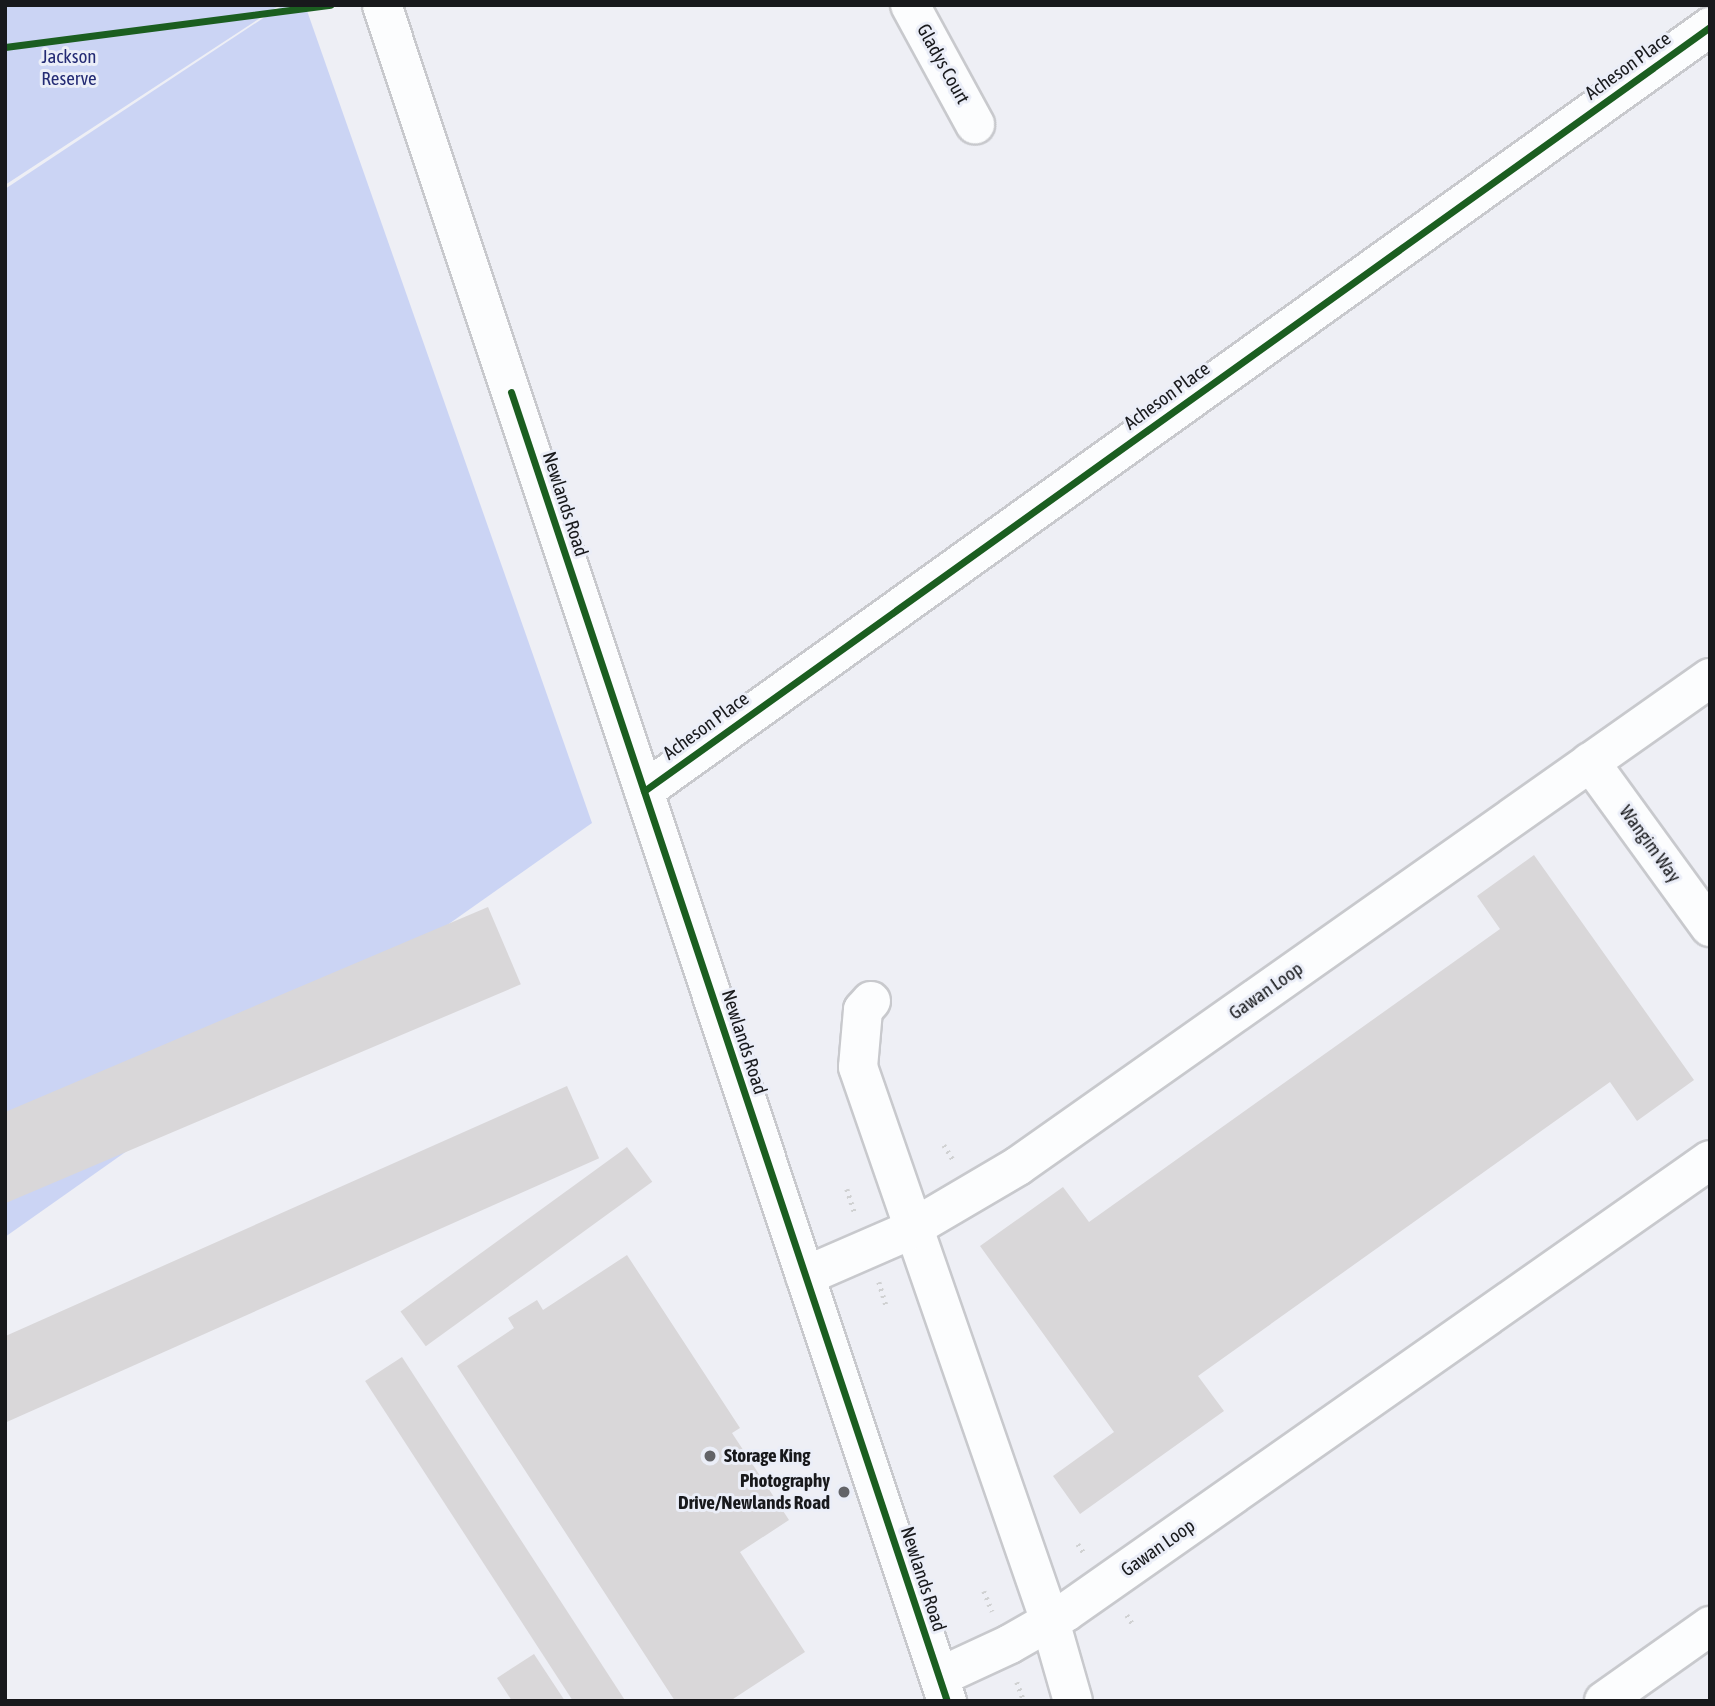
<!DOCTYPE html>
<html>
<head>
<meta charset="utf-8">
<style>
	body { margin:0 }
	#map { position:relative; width:1715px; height:1706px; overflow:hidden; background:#eeeff5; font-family:"Asap Condensed",sans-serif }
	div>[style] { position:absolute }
	.green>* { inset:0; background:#cbd4f4 }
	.building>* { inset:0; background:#d9d7d9; transform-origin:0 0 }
	.path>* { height:4.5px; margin-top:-2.25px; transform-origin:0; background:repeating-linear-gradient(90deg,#d0d1d2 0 2px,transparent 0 7px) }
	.roads { filter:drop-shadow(2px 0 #c8c9cd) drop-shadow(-2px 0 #c8c9cd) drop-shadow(0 2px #c8c9cd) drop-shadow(0 -2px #c8c9cd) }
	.minor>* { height:38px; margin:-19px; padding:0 19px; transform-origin:19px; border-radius:19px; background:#fcfdfe }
	.tertiary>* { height:38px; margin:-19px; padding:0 19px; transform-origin:19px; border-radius:19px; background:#fcfdfe }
	.cycleway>* { height:7px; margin:-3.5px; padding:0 3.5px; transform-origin:3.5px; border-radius:3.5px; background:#1b5e20 }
	.dots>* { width:19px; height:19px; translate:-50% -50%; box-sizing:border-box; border:4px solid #ebeef8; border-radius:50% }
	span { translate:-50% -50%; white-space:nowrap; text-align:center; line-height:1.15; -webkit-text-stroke:6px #ebeef8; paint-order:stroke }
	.park-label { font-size:19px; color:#242b74 }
	.street-label { font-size:19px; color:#18191c }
	.poi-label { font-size:19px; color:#18191c; font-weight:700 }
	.left { translate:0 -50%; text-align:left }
	.right { translate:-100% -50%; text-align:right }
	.frame { position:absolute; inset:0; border:7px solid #18191c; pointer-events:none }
</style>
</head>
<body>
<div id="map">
	<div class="green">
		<div style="clip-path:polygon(5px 5px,280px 5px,5px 185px)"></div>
		<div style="clip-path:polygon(283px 5px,305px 5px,592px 823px,5px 1237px,5px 189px)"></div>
	</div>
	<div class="building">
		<div style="clip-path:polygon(1534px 855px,1694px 1080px,1637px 1121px,1610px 1082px,1198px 1376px,1224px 1411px,1080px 1514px,1053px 1476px,1114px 1432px,980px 1246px,1063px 1187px,1089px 1222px,1500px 929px,1477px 896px)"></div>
		<div style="left:488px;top:907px;width:84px;height:592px;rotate:67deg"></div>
		<div style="left:567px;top:1086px;width:79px;height:683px;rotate:66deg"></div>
		<div style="left:627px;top:1147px;width:43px;height:280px;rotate:54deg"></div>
		<div style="clip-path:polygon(627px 1255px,740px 1428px,732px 1433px,789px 1520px,740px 1552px,805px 1652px,730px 1701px,675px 1701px,457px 1366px,514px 1328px,508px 1318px,537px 1300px,543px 1310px)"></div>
		<div style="left:402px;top:1357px;width:410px;height:44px;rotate:57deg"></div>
		<div style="clip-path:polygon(534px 1654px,565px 1701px,512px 1701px,497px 1678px)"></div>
	</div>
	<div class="path">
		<div style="left:944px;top:1145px;width:19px;rotate:58deg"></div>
		<div style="left:847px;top:1189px;width:26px;rotate:72deg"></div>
		<div style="left:879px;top:1282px;width:27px;rotate:73deg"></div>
		<div style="left:1078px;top:1544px;width:11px;rotate:56deg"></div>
		<div style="left:984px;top:1591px;width:22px;rotate:68deg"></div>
		<div style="left:1127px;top:1615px;width:13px;rotate:58deg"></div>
		<div style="left:1017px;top:1682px;width:20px;rotate:70deg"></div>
	</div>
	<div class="roads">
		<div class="minor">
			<div style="left:910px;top:5px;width:136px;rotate:61.4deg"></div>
			<div style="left:1590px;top:762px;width:204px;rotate:54deg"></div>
			<div style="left:644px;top:791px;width:1312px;rotate:-35.63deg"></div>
			<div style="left:871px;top:1001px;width:12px;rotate:132deg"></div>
			<div style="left:863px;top:1010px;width:57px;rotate:95deg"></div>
			<div style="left:858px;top:1067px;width:586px;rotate:70.89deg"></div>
			<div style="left:1050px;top:1621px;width:83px;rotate:74deg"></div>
			<div style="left:805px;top:1276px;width:110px;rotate:-23.5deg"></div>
			<div style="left:906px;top:1232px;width:130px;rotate:-30.5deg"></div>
			<div style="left:1018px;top:1166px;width:847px;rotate:-35.19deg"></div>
			<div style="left:939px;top:1677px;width:78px;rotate:-24.9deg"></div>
			<div style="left:1010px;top:1644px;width:64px;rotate:-29.7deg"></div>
			<div style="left:1066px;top:1612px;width:787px;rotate:-35.06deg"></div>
			<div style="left:1604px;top:1701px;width:130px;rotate:-35.3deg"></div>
		</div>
		<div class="tertiary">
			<div style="left:382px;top:5px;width:1788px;rotate:71.58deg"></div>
		</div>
	</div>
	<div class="cycleway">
		<div style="left:5px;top:47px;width:328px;rotate:-7.4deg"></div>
		<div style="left:511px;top:392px;width:1380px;rotate:71.58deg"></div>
		<div style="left:644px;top:791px;width:1312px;rotate:-35.63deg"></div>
	</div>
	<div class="dots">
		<div style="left:710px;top:1456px;background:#636468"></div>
		<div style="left:844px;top:1492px;background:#636468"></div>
	</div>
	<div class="park-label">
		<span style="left:69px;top:68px">Jackson<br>Reserve</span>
	</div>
	<div class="street-label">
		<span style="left:943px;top:64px;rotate:61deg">Gladys Court</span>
		<span style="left:1628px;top:66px;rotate:-36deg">Acheson Place</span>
		<span style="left:1167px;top:396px;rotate:-36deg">Acheson Place</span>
		<span style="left:565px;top:504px;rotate:72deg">Newlands Road</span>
		<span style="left:706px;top:726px;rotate:-36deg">Acheson Place</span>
		<span style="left:1650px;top:844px;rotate:54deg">Wangim Way</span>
		<span style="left:1266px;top:991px;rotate:-35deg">Gawan Loop</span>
		<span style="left:744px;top:1042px;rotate:72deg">Newlands Road</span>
		<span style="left:1158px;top:1548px;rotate:-35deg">Gawan Loop</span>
		<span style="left:923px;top:1579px;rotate:72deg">Newlands Road</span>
	</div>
	<div class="poi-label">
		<span class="left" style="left:724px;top:1456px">Storage King</span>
		<span class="right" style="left:830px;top:1492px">Photography<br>Drive/Newlands Road</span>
	</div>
	<div class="frame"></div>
</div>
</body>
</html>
